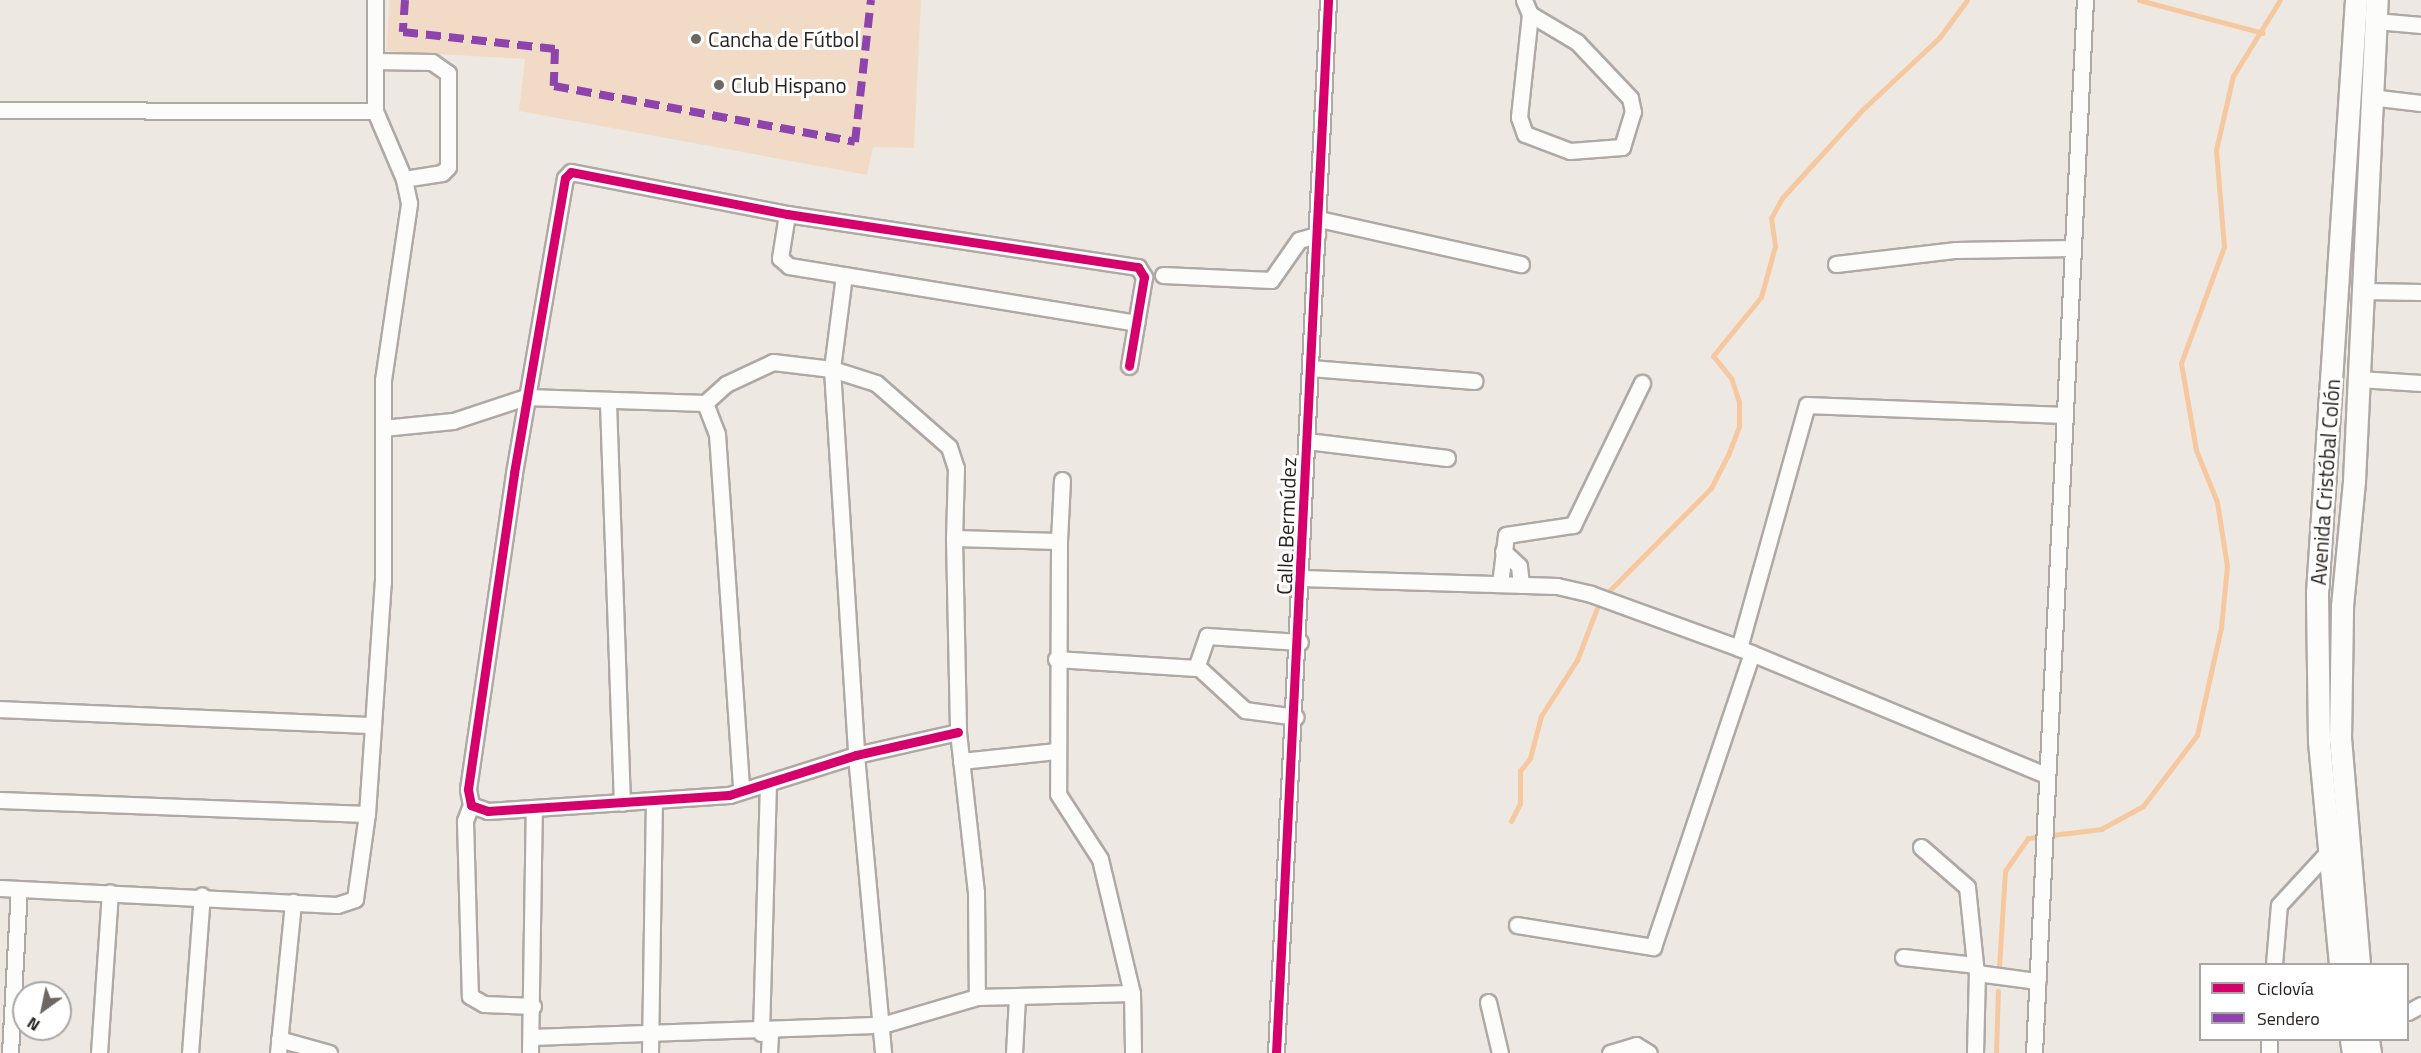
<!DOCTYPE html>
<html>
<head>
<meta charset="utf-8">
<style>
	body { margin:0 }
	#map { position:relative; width:2421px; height:1053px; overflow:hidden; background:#eee8e3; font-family:"Titillium Web",sans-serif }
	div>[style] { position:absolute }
	.green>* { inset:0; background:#f2dbc6 }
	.stream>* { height:5px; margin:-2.5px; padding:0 2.5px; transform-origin:2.5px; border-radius:2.5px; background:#f6c8a0 }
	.roads { filter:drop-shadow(2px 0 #aea9a5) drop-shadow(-2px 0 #aea9a5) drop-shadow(0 2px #aea9a5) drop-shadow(0 -2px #aea9a5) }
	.street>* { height:15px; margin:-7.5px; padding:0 7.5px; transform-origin:7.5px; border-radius:7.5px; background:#fcfcfb }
	.secondary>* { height:21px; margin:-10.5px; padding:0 10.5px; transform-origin:10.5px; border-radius:10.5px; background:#fcfcfb }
	.quiet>* { height:8px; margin-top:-4px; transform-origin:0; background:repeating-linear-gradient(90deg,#8e44ad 0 15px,transparent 0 23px) }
	.cycleway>* { height:9px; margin:-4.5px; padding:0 4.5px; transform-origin:4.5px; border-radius:4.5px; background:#d6006c }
	.dots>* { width:16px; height:16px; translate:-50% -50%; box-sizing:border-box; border:3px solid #fff; border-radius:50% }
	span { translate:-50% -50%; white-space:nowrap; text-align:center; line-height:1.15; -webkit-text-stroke:6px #fff; paint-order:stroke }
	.poi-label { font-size:21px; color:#282320 }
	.left { translate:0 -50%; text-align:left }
	.street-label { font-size:21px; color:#282320 }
	.legend { position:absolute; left:2199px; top:963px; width:210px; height:78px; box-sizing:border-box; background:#fff; border:2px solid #a9a7a6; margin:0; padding:8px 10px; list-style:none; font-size:18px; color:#282320 }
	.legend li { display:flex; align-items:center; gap:12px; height:30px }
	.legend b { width:30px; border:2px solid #a9a7a6 }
	.north { position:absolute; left:12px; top:981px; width:60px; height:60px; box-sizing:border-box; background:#fff; border:2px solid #a9a7a6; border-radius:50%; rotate:213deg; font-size:16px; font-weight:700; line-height:24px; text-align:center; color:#282320 }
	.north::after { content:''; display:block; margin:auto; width:21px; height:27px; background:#6d6864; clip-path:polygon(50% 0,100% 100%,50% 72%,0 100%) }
</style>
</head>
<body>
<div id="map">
	<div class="green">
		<div style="clip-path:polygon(390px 0,921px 0,914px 148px,873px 147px,867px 175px,519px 111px,525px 59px,386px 51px)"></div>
	</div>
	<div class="stream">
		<div style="left:2139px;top:0;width:128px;rotate:14.9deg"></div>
		<div style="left:1610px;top:590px;width:144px;rotate:-45.3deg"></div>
		<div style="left:1711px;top:488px;width:37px;rotate:-63deg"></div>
		<div style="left:1728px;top:455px;width:31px;rotate:-69deg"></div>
		<div style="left:1739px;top:426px;width:24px;rotate:-90deg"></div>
		<div style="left:1739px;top:402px;width:25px;rotate:-108deg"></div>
		<div style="left:1731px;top:378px;width:28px;rotate:-129deg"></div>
		<div style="left:1713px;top:356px;width:76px;rotate:-50.9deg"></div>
		<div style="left:1761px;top:297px;width:53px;rotate:-74.6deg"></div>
		<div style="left:1775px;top:246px;width:28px;rotate:-98deg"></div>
		<div style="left:1771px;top:218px;width:23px;rotate:-61deg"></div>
		<div style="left:1782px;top:198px;width:119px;rotate:-47.7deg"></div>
		<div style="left:1862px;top:110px;width:105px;rotate:-43.1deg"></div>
		<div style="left:1939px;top:38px;width:47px;rotate:-53.6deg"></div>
		<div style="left:1511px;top:821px;width:20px;rotate:-63deg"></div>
		<div style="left:1520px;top:803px;width:32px;rotate:-90deg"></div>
		<div style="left:1520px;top:771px;width:16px;rotate:-52deg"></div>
		<div style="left:1530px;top:758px;width:43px;rotate:-75.3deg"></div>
		<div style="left:1541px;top:716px;width:67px;rotate:-57.3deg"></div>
		<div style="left:1577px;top:660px;width:56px;rotate:-69deg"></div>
		<div style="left:1999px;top:967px;width:96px;rotate:-86.4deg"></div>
		<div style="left:2005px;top:871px;width:40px;rotate:-55.1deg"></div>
		<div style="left:2028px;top:838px;width:74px;rotate:-7deg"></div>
		<div style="left:2101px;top:829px;width:48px;rotate:-28.7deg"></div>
		<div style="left:2143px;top:806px;width:89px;rotate:-52.7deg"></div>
		<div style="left:2197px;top:735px;width:110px;rotate:-77.4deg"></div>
		<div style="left:2221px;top:628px;width:62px;rotate:-84.5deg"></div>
		<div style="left:2227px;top:566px;width:65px;rotate:-98.9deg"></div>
		<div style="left:2217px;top:502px;width:56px;rotate:-112deg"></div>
		<div style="left:2196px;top:450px;width:88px;rotate:-99.8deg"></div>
		<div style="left:2181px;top:363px;width:124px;rotate:-69.7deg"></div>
		<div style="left:2224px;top:247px;width:97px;rotate:-94.7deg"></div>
		<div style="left:2216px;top:150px;width:76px;rotate:-77.1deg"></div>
		<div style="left:2233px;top:76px;width:89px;rotate:-58.3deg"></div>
		<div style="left:1996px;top:1053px;width:62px;rotate:-88.2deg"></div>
	</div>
	<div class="roads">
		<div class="street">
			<div style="left:1524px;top:0;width:15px;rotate:67deg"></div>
			<div style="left:1530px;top:14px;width:104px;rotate:96.1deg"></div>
			<div style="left:1519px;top:117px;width:18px;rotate:71deg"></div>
			<div style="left:1525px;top:134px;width:48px;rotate:20.7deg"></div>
			<div style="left:1570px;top:151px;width:52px;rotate:-4.4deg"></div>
			<div style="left:1622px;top:147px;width:37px;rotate:-73deg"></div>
			<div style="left:1633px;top:112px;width:14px;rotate:-102deg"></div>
			<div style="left:1630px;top:98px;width:77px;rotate:-133.4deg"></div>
			<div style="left:1577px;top:42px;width:55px;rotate:-149.2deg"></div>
			<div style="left:2376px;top:21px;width:45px;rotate:5.1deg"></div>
			<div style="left:375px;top:61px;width:57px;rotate:1deg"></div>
			<div style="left:432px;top:62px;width:19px;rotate:35deg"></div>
			<div style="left:448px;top:73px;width:94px;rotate:90deg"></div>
			<div style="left:448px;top:167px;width:8px;rotate:135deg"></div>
			<div style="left:442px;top:173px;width:38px;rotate:171deg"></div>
			<div style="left:2370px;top:97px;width:51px;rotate:6.7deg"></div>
			<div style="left:0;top:110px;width:375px;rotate:0.2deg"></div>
			<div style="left:787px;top:214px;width:45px;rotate:99deg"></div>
			<div style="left:780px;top:258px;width:12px;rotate:42deg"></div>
			<div style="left:789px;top:266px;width:352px;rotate:9.3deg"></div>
			<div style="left:1319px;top:219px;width:207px;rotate:12.6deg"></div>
			<div style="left:1836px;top:264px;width:121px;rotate:-6.7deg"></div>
			<div style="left:1956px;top:250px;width:117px;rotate:-1deg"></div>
			<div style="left:844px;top:275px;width:95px;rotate:97.3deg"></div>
			<div style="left:832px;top:369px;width:46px;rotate:17.7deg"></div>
			<div style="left:876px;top:383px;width:97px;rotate:41.2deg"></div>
			<div style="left:949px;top:447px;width:22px;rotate:72deg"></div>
			<div style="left:956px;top:468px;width:70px;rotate:91.6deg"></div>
			<div style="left:954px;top:538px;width:105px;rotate:1.6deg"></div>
			<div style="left:1059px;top:541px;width:253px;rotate:90.2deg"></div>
			<div style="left:1058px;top:794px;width:77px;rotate:57.1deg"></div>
			<div style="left:1100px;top:859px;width:138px;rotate:76.6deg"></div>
			<div style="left:1132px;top:993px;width:60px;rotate:89deg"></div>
			<div style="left:1163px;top:275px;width:108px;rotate:2.7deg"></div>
			<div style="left:1271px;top:280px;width:49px;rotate:-55deg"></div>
			<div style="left:1299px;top:240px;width:19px;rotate:-16deg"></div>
			<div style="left:2363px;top:291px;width:58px;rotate:1deg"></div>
			<div style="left:1310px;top:368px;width:165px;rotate:4.5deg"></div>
			<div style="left:2359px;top:379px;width:62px;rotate:3.7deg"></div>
			<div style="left:608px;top:403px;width:400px;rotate:88deg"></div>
			<div style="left:705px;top:403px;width:33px;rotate:69deg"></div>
			<div style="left:717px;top:434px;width:355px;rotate:86.1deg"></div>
			<div style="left:383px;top:428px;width:70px;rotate:-5.7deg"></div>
			<div style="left:453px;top:421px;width:77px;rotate:-18.2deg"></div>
			<div style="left:526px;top:397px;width:179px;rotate:1.9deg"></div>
			<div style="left:705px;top:403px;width:28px;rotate:-42deg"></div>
			<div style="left:726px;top:384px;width:52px;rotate:-25.1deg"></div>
			<div style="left:773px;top:362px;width:59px;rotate:6.8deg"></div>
			<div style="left:832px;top:369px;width:387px;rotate:86.4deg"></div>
			<div style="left:856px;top:755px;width:299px;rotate:84.8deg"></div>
			<div style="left:1307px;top:441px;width:141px;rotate:6.9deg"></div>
			<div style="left:954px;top:538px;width:194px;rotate:88.8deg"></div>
			<div style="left:958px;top:732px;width:161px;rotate:83.6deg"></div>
			<div style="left:976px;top:892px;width:105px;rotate:89.5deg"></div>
			<div style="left:1059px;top:541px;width:61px;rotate:-87.2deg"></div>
			<div style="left:1503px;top:551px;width:22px;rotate:43deg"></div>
			<div style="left:1519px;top:566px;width:19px;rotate:84deg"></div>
			<div style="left:1301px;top:578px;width:256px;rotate:1.8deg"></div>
			<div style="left:1557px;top:586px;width:35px;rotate:13deg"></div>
			<div style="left:1591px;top:594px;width:158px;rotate:20deg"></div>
			<div style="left:1739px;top:648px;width:332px;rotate:22.5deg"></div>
			<div style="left:1500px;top:584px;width:49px;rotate:-83deg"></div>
			<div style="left:1506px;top:535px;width:68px;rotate:-8.5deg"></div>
			<div style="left:1573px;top:525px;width:158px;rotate:-64.1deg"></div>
			<div style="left:1739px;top:648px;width:252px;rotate:-74.4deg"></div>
			<div style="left:1807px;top:405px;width:257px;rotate:2.2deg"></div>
			<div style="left:1056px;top:659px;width:140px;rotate:3.7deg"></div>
			<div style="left:1196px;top:668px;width:34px;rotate:-71deg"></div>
			<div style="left:1207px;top:636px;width:93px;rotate:3.7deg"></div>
			<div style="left:1198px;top:667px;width:64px;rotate:42.5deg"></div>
			<div style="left:1245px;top:710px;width:51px;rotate:7.8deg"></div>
			<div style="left:0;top:709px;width:373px;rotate:2.5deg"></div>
			<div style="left:958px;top:732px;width:105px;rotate:167.3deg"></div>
			<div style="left:856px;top:755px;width:133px;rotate:162.5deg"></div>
			<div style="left:729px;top:795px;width:242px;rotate:176.2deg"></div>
			<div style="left:488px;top:811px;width:18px;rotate:-161deg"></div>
			<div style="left:471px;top:805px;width:16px;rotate:-101deg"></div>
			<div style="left:468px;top:789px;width:319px;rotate:-81.7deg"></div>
			<div style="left:514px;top:473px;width:299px;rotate:-80.2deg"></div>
			<div style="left:565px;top:178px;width:8px;rotate:-45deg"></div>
			<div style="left:571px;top:172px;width:220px;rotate:11deg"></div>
			<div style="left:787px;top:214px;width:355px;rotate:8.6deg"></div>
			<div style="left:1138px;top:267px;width:12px;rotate:59deg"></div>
			<div style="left:1144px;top:277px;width:90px;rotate:99.6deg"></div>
			<div style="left:961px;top:761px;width:96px;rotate:-6deg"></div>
			<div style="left:0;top:800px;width:367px;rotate:2.2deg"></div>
			<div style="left:471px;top:805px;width:17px;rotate:111deg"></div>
			<div style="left:465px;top:821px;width:175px;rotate:88.4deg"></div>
			<div style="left:470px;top:996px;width:16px;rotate:30deg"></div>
			<div style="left:484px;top:1004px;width:49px;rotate:2.3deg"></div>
			<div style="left:1921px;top:847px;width:61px;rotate:41deg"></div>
			<div style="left:1967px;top:887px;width:78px;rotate:84.1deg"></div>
			<div style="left:0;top:888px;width:337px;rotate:2.9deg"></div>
			<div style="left:337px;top:905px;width:19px;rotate:-18deg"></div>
			<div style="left:355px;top:899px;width:86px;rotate:-82deg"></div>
			<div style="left:367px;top:814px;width:233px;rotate:-86.1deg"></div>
			<div style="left:383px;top:582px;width:202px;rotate:-90deg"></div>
			<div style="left:383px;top:380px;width:179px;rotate:-81.6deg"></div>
			<div style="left:409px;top:203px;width:25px;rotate:-102deg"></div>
			<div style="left:404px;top:179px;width:74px;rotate:-113.1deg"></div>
			<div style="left:375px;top:111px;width:111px;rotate:-90deg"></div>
			<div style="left:1517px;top:925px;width:138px;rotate:9.2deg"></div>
			<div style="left:1653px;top:947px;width:310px;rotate:-71.4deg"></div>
			<div style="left:1903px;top:957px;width:72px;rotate:6.3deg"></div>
			<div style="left:1975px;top:965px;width:8px;rotate:76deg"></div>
			<div style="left:2274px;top:964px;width:59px;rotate:-85.2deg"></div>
			<div style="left:2279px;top:905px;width:69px;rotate:-47.3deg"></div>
			<div style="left:1488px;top:1002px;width:52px;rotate:76.8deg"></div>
			<div style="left:2408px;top:1012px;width:15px;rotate:-28deg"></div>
			<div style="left:761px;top:1033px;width:249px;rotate:-88.4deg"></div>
			<div style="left:531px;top:1037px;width:351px;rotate:-2deg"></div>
			<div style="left:882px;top:1025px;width:99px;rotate:-16.4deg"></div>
			<div style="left:977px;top:997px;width:155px;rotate:-1.5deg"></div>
			<div style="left:279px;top:1039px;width:52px;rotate:15.6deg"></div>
			<div style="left:10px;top:1053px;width:164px;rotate:-86.9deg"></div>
			<div style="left:99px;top:1053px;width:161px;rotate:-86.1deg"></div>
			<div style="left:190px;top:1053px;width:158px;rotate:-85.7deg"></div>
			<div style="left:278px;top:1053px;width:152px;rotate:-84.3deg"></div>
			<div style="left:530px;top:1053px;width:244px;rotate:-89.1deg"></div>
			<div style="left:650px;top:1053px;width:253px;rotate:-89.1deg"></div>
			<div style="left:769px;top:1053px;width:22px;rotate:-87deg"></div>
			<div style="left:1014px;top:1053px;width:56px;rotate:-86.9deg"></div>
			<div style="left:1276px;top:1053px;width:1054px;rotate:-87.17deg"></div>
			<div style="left:1610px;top:1053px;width:27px;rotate:-17deg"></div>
			<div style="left:1636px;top:1045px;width:15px;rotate:32deg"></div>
			<div style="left:1975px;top:1053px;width:80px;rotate:-88.6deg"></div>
			<div style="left:1977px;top:973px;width:61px;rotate:7.6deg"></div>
			<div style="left:2034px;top:1053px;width:1054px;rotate:-87.23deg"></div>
			<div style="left:2269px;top:1053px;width:13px;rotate:-90deg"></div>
		</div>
		<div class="secondary">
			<div style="left:2340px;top:964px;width:225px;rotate:-95.4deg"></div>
			<div style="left:2319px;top:740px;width:147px;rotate:-90.8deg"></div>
			<div style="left:2317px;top:593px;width:594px;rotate:-86.24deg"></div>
			<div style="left:2359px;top:964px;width:226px;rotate:-94.8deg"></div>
			<div style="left:2340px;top:739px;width:133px;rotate:-89.1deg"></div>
			<div style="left:2342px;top:606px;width:126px;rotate:-84.5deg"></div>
			<div style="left:2354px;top:481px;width:482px;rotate:-87.3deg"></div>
			<div style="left:2351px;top:1040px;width:13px;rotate:81deg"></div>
			<div style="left:2368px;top:1040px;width:13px;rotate:81deg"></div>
		</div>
	</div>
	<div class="quiet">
		<div style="left:405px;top:0;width:32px;rotate:94deg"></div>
		<div style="left:403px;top:32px;width:153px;rotate:6.4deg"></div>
		<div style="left:555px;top:49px;width:37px;rotate:92deg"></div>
		<div style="left:554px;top:86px;width:306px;rotate:10.5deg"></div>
		<div style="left:855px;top:142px;width:143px;rotate:-83.6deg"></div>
	</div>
	<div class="cycleway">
		<div style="left:958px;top:732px;width:105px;rotate:167.3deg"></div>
		<div style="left:856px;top:755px;width:133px;rotate:162.5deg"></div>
		<div style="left:729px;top:795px;width:242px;rotate:176.2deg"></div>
		<div style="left:488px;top:811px;width:18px;rotate:-161deg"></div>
		<div style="left:471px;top:805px;width:16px;rotate:-101deg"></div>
		<div style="left:468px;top:789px;width:319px;rotate:-81.7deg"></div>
		<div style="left:514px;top:473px;width:299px;rotate:-80.2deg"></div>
		<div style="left:565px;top:178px;width:8px;rotate:-45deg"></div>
		<div style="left:571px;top:172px;width:220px;rotate:11deg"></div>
		<div style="left:787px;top:214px;width:355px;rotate:8.6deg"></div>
		<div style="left:1138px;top:267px;width:12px;rotate:59deg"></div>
		<div style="left:1144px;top:277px;width:90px;rotate:99.6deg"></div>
		<div style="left:1276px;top:1053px;width:1054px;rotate:-87.17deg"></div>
	</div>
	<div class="dots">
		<div style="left:696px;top:39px;background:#6d6864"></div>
		<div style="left:719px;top:85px;background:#6d6864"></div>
	</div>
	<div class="poi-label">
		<span class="left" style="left:708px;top:39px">Cancha de Fútbol</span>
		<span class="left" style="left:731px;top:85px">Club Hispano</span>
	</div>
	<div class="street-label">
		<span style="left:2325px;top:482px;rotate:-86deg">Avenida Cristóbal Colón</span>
		<span style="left:1286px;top:526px;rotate:-88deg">Calle Bermúdez</span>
	</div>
	<ul class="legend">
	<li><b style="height:8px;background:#d6006c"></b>Ciclovía</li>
	<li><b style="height:8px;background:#8e44ad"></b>Sendero</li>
	</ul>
	<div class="north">N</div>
</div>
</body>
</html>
